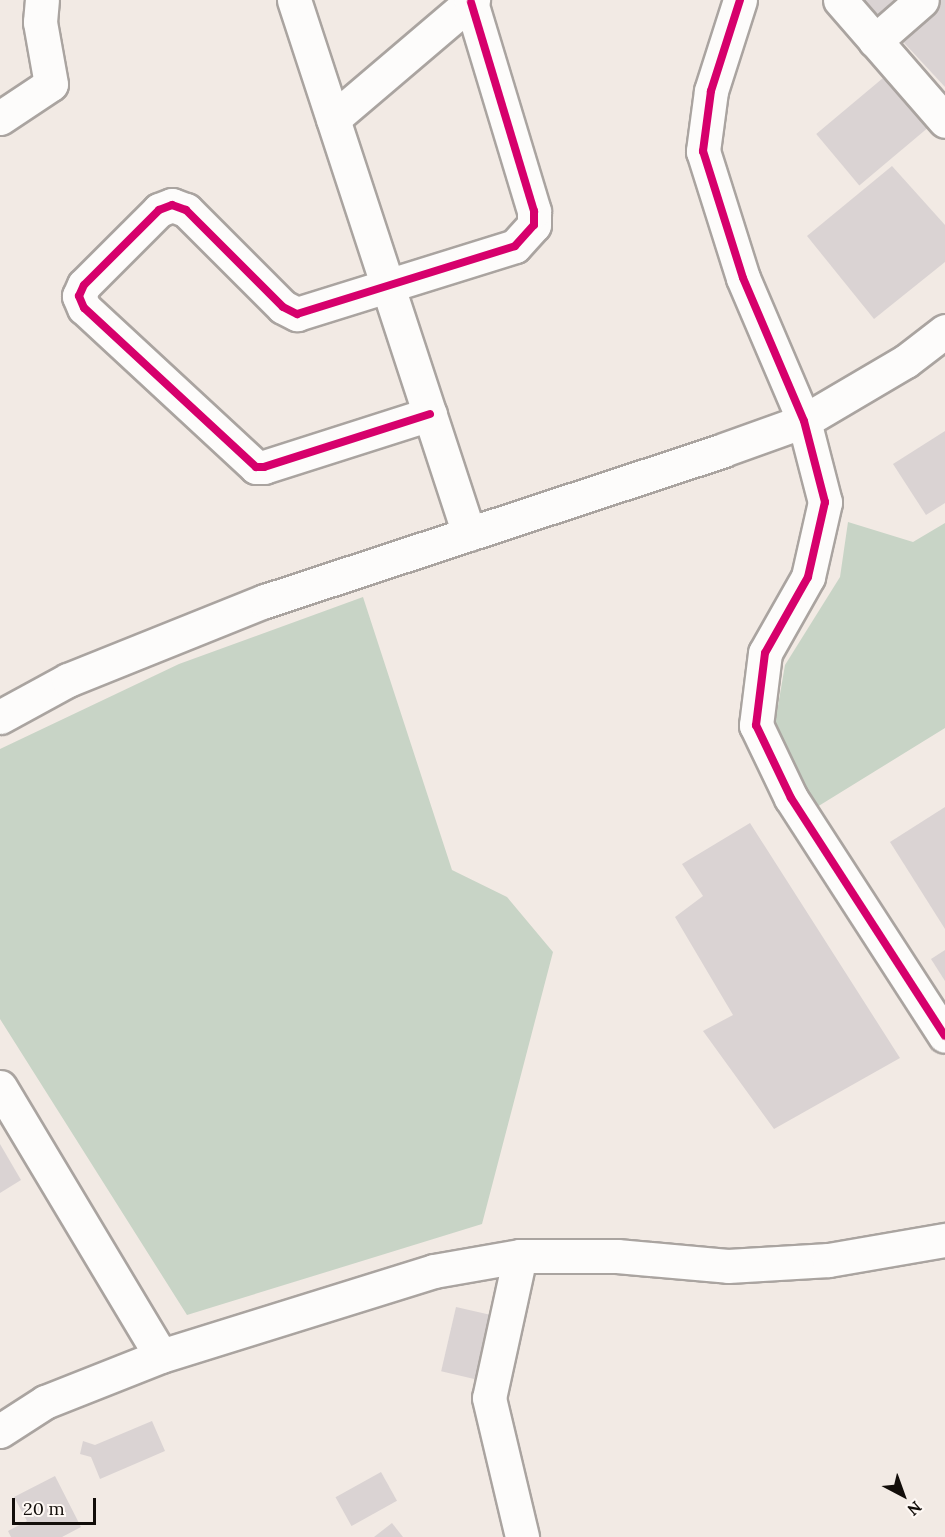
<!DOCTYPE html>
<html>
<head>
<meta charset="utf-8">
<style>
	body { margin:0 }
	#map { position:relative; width:945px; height:1537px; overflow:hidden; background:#f2eae4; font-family:Lora,serif }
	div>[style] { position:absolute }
	.green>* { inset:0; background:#c8d4c6 }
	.building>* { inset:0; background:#dad3d3; transform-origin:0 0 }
	.roads { filter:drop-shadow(2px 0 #aaa4a0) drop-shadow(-2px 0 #aaa4a0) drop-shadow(0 2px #aaa4a0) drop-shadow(0 -2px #aaa4a0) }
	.minor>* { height:33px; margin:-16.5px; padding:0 16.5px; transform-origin:16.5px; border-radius:16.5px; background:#fdfcfb }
	.cycleway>* { height:8px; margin:-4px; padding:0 4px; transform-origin:4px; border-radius:4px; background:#d6006c }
	span { translate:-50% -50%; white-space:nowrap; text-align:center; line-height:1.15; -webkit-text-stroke:6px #fef8f4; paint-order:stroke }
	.north { position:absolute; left:873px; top:1465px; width:60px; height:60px; -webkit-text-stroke:4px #fef8f4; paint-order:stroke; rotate:139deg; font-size:16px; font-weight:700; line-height:24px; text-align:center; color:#120d09 }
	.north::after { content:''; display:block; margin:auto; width:21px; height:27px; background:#120d09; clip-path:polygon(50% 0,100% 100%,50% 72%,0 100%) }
	.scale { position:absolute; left:12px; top:1498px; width:84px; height:27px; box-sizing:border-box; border:3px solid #120d09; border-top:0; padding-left:8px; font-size:18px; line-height:21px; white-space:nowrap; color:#120d09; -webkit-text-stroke:4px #fef8f4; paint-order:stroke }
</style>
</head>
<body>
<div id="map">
	<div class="green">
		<div style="clip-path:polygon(848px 522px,913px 542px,945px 523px,945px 728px,817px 807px,774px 729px,785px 665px,840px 577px)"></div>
		<div style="clip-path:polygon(363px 597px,452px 870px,507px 897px,553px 952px,482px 1224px,187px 1315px,0 1019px,0 749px,179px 664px)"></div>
	</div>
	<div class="building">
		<div style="clip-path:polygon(852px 0,909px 0,876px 28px)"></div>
		<div style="clip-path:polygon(928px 0,945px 0,945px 87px,894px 32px)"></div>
		<div style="left:889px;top:73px;width:67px;height:95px;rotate:50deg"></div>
		<div style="clip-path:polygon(892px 166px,945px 225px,945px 262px,874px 319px,807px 236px)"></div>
		<div style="clip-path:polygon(945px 431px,945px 503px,926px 515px,893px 464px)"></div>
		<div style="clip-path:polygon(945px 807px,945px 929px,890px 842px)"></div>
		<div style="clip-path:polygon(750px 823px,900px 1058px,774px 1129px,703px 1031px,733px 1015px,675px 917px,703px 896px,682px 864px)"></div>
		<div style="clip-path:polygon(945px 950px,945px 981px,931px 959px)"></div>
		<div style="clip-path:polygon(0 1144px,21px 1180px,0 1193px)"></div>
		<div style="left:456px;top:1307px;width:46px;height:66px;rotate:13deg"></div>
		<div style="clip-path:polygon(152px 1421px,165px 1451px,100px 1479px,91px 1457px,80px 1454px,83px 1441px,95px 1445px)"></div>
		<div style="left:381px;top:1472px;width:33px;height:52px;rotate:61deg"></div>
		<div style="clip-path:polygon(55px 1476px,81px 1527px,62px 1537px,11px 1537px,8px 1531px,27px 1521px,14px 1497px)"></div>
		<div style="clip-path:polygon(392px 1523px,403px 1537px,374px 1537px)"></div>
	</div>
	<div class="roads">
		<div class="minor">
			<div style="left:294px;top:0;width:562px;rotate:71.86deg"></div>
			<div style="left:740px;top:0;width:96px;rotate:107.7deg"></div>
			<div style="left:711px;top:91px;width:61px;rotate:97.6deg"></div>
			<div style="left:703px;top:151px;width:133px;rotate:72.5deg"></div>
			<div style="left:743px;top:278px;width:155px;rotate:66.9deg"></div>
			<div style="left:804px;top:421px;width:84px;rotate:75.5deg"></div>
			<div style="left:825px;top:502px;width:77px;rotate:102.8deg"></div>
			<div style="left:808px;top:577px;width:87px;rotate:119.5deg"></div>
			<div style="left:765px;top:653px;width:73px;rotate:97.1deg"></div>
			<div style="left:756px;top:725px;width:81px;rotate:64.4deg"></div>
			<div style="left:791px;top:798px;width:283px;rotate:57.1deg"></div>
			<div style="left:840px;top:0;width:160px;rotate:49deg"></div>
			<div style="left:875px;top:41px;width:62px;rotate:-41.1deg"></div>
			<div style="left:0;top:118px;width:61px;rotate:-33.7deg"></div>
			<div style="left:51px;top:84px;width:63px;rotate:-100.1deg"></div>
			<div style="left:40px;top:22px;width:22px;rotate:-85deg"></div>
			<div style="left:333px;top:119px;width:184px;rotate:-40.4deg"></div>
			<div style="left:430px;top:414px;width:174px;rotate:162.3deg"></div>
			<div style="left:264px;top:467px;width:8px;rotate:180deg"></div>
			<div style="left:256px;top:467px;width:234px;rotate:-137.2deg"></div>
			<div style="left:84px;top:308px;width:13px;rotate:-113deg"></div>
			<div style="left:79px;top:296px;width:12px;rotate:-66deg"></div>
			<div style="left:84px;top:285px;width:106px;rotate:-45deg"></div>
			<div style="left:159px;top:210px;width:14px;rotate:-21deg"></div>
			<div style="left:172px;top:205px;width:15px;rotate:20deg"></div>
			<div style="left:186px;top:210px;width:137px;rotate:45deg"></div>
			<div style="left:283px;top:307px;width:16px;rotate:27deg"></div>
			<div style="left:297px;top:314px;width:228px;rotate:-17.3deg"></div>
			<div style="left:515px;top:246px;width:28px;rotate:-48deg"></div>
			<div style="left:534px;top:225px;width:14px;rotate:-90deg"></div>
			<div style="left:534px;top:211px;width:218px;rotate:-106.8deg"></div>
			<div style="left:0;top:717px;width:77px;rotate:-28.6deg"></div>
			<div style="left:68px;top:680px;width:212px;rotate:-21.9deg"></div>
			<div style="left:265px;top:601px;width:482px;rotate:-18.2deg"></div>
			<div style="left:723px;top:450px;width:86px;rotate:-19.7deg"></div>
			<div style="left:804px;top:421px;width:118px;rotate:-30.5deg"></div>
			<div style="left:906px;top:361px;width:49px;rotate:-37.6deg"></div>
			<div style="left:0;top:1087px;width:313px;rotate:59.1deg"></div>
			<div style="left:520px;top:1256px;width:145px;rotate:102.3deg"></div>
			<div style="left:489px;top:1398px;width:143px;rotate:76.6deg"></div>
			<div style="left:0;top:1431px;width:54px;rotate:-32.8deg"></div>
			<div style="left:45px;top:1402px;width:125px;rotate:-21.6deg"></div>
			<div style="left:161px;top:1356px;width:286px;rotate:-17.3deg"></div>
			<div style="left:434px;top:1271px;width:87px;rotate:-9.9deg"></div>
			<div style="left:520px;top:1256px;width:97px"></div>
			<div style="left:617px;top:1256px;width:111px;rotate:5.1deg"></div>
			<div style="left:728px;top:1266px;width:101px;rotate:-3.4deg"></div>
			<div style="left:829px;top:1260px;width:118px;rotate:-9.8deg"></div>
		</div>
	</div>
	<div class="cycleway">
		<div style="left:740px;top:0;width:96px;rotate:107.7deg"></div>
		<div style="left:711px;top:91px;width:61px;rotate:97.6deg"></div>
		<div style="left:703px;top:151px;width:133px;rotate:72.5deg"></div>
		<div style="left:743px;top:278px;width:155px;rotate:66.9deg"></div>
		<div style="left:804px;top:421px;width:84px;rotate:75.5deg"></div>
		<div style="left:825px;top:502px;width:77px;rotate:102.8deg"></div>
		<div style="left:808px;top:577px;width:87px;rotate:119.5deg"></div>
		<div style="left:765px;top:653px;width:73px;rotate:97.1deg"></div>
		<div style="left:756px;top:725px;width:81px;rotate:64.4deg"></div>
		<div style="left:791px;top:798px;width:283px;rotate:57.1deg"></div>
		<div style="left:430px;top:414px;width:174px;rotate:162.3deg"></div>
		<div style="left:264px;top:467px;width:8px;rotate:180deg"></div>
		<div style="left:256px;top:467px;width:234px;rotate:-137.2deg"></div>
		<div style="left:84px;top:308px;width:13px;rotate:-113deg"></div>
		<div style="left:79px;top:296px;width:12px;rotate:-66deg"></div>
		<div style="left:84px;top:285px;width:106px;rotate:-45deg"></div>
		<div style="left:159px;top:210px;width:14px;rotate:-21deg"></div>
		<div style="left:172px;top:205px;width:15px;rotate:20deg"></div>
		<div style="left:186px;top:210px;width:137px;rotate:45deg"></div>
		<div style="left:283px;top:307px;width:16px;rotate:27deg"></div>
		<div style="left:297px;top:314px;width:228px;rotate:-17.3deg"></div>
		<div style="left:515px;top:246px;width:28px;rotate:-48deg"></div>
		<div style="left:534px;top:225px;width:14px;rotate:-90deg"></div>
		<div style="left:534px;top:211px;width:218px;rotate:-106.8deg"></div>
	</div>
	<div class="north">N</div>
	<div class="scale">20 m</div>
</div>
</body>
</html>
